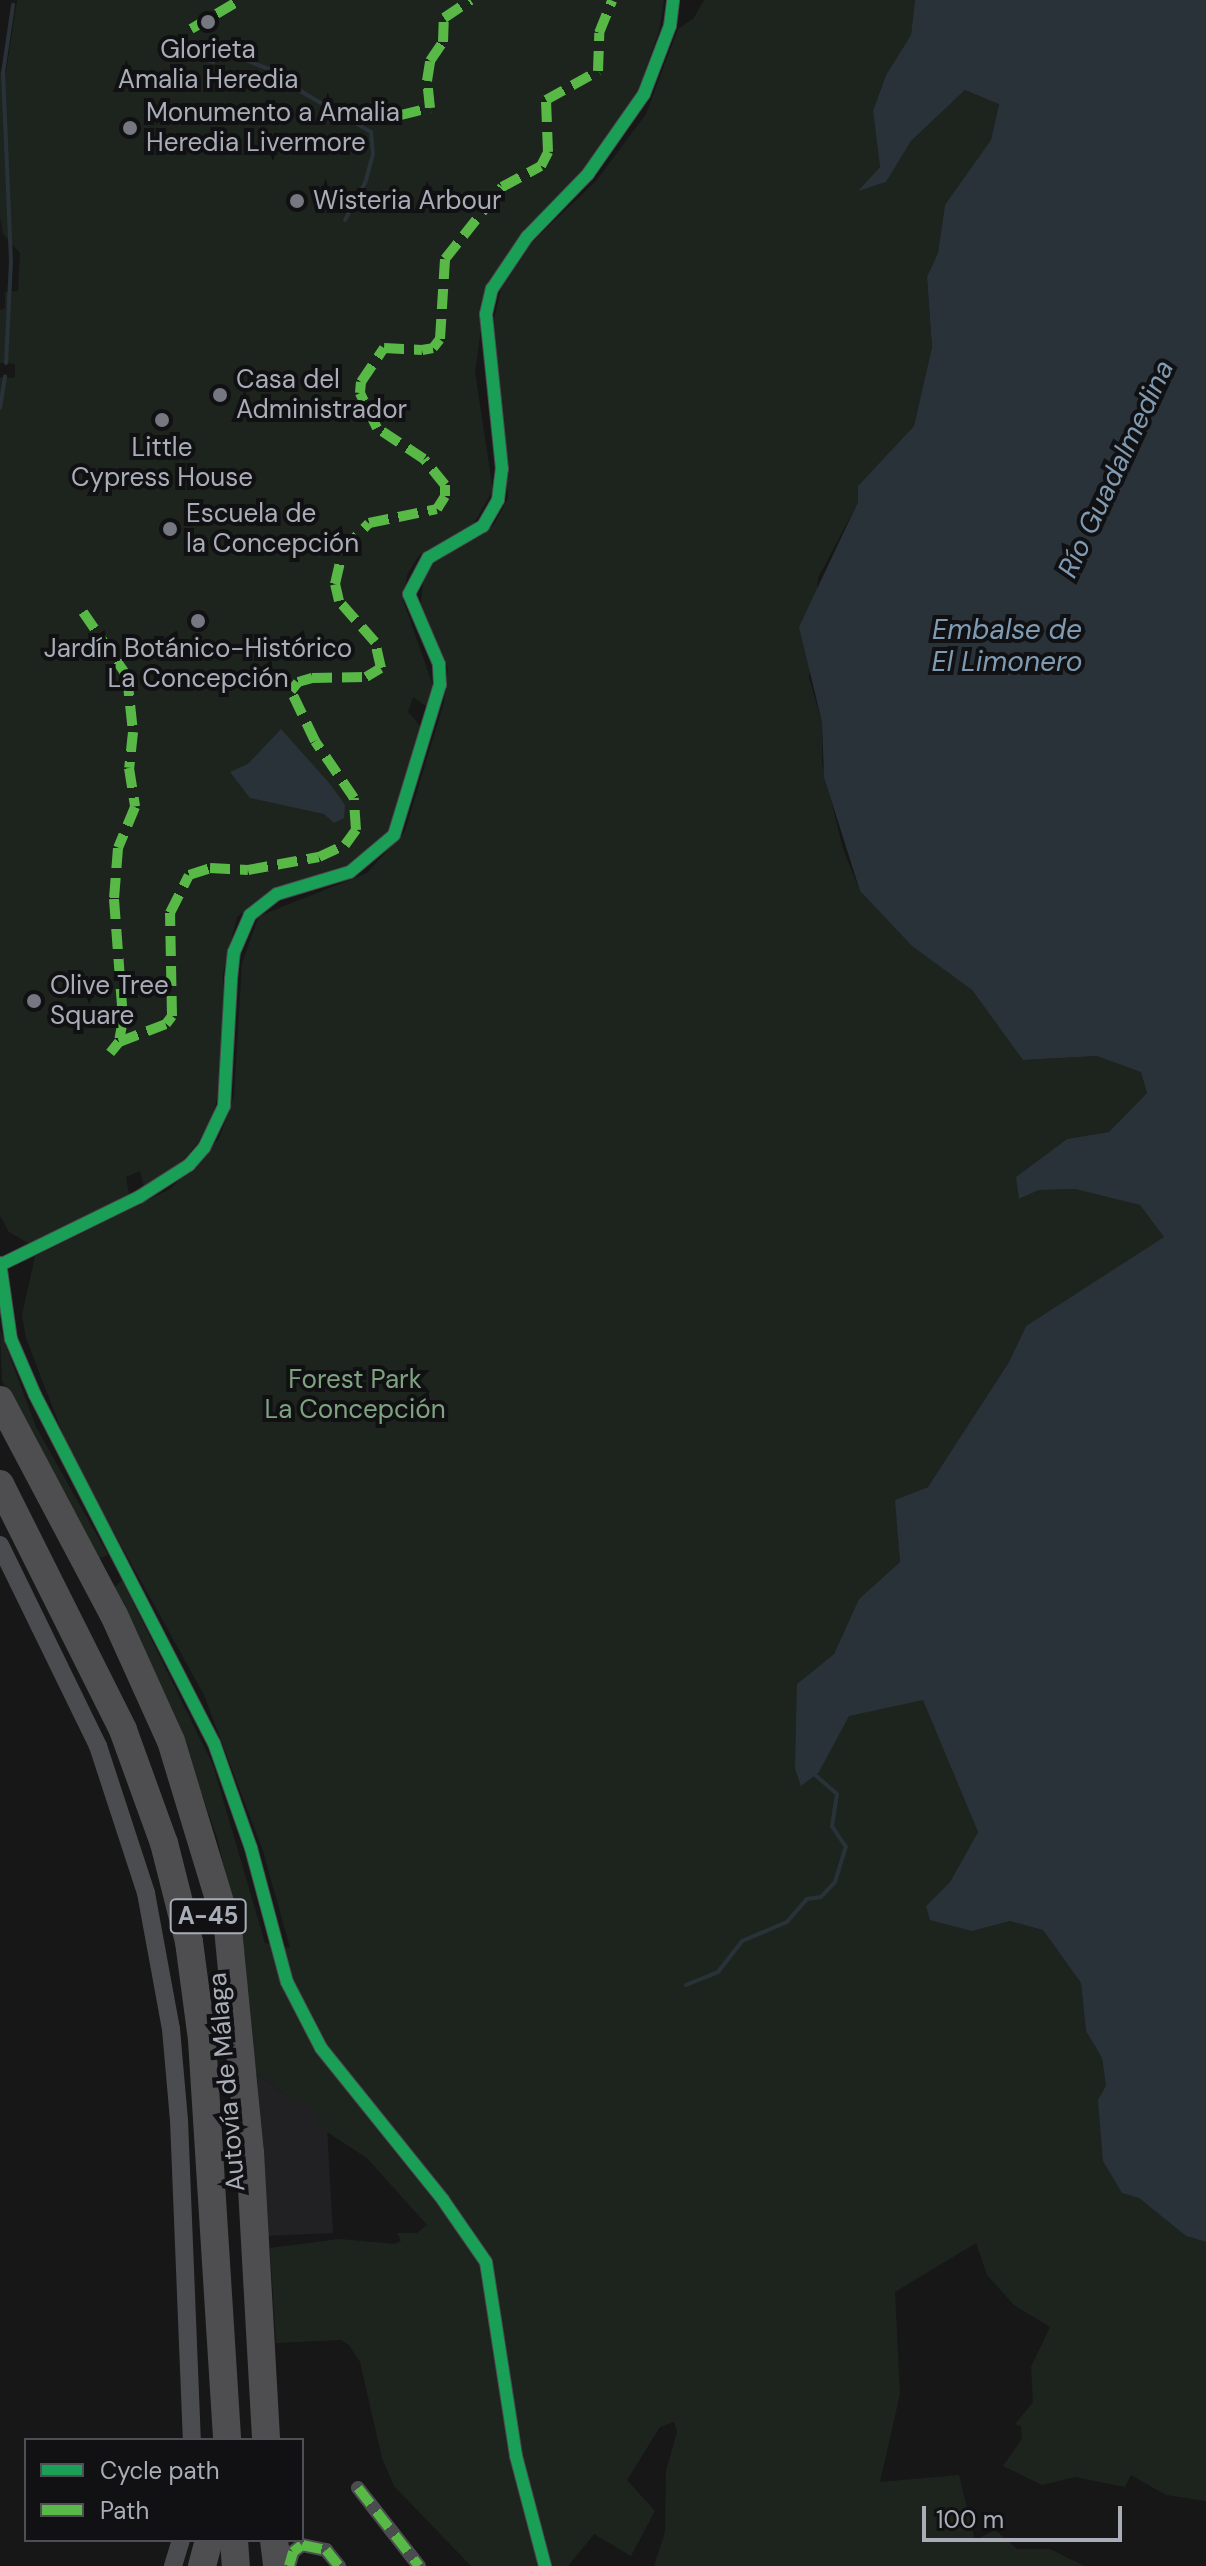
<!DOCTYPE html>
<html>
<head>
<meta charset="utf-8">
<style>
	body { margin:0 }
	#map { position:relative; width:1206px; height:2566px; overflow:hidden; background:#171717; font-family:"DM Sans",sans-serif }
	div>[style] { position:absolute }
	.built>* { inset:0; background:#212123 }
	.green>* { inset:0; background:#1d241e }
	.water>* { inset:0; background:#2a3239 }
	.stream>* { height:4px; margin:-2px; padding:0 2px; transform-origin:2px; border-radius:2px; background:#2a3239 }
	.minor>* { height:14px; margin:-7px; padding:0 7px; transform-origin:7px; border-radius:7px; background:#4b4c50 }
	.tertiary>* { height:18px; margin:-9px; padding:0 9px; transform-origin:9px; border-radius:9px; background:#4b4c50 }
	.motorway>* { height:28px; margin:-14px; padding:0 14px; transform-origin:14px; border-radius:14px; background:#4e4e51 }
	.quiet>* { height:10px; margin-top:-5px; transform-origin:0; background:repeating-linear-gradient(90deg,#58b947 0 20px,transparent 0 30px) }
	.cycleway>* { height:12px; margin:-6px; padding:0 6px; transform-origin:6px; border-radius:6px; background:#1a9f57 }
	.dots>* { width:22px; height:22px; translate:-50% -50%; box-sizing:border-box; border:4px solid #111113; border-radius:50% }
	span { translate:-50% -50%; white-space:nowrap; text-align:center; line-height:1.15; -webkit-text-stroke:8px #111113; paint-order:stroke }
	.shield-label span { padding:2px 6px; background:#111113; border:2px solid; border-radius:6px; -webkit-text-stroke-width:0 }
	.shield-label { font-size:24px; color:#a8adb8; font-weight:700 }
	.poi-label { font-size:26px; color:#a8adb8 }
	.left { translate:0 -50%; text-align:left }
	.park-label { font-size:26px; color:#7fa381 }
	.street-label { font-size:26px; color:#a8adb8 }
	.water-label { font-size:28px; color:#7f9bb3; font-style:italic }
	.legend { position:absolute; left:24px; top:2438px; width:280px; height:104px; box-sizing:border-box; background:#111113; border:2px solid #4d4f55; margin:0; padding:10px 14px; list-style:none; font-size:24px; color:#a8adb8 }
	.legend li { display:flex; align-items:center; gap:16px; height:40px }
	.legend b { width:40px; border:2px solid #4d4f55 }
	.scale { position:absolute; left:922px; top:2506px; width:200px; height:36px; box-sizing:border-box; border:4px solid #a8adb8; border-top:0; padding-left:10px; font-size:24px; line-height:28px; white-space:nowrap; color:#a8adb8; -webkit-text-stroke:6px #111113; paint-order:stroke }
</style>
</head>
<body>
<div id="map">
	<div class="built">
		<div style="clip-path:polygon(257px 2074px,293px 2101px,305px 2100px,327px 2127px,333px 2233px,265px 2236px)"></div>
	</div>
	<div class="green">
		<div style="clip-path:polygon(17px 0,664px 0,659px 31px,637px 94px,588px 164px,520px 235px,487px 287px,475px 372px,493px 490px,473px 525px,419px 555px,407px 575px,403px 600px,433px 686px,430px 709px,413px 697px,408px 712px,422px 728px,393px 821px,383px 839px,350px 864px,272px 889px,237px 917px,223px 973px,223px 1071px,213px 1116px,197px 1144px,174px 1171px,144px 1187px,140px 1171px,126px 1177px,129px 1194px,30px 1244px,9px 1232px,0 1216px,0 377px,15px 378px,15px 364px,0 363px,0 310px,5px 308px,5px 292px,18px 291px,20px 253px,3px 234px,0 217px,0 73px,6px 72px)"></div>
		<div style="clip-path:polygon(704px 0,915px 0,911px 35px,886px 75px,873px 111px,880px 167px,859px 190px,886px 182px,911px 141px,965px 90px,999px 103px,991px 140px,945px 206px,938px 253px,927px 277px,932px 347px,914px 426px,858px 486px,858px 502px,818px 578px,809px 678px,822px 722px,822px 763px,843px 849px,860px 891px,912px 946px,972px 990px,1023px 1060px,1097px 1056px,1141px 1071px,1147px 1093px,1109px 1132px,1067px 1139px,1016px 1177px,1020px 1199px,1039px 1190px,1075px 1189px,1140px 1205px,1164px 1237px,1026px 1326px,1009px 1362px,928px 1487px,896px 1500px,900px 1562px,859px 1599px,834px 1654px,797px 1684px,819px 1772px,848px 1716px,923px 1699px,978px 1832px,950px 1882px,926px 1906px,972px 1931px,1010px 1921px,1043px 1930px,1081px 1983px,1086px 2031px,1102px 2058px,1122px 2193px,1139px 2198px,1186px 2236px,1206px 2242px,1206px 2501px,1166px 2495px,1131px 2475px,1125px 2487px,1075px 2477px,1042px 2485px,1003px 2466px,1022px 2439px,1021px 2426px,1015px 2424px,1033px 2402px,1031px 2367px,1050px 2327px,1014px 2305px,987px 2275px,976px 2243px,895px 2292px,900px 2394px,880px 2482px,959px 2475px,975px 2540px,995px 2530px,1017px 2549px,1050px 2549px,1084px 2566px,654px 2566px,665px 2532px,666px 2471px,677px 2432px,674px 2422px,660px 2427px,627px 2480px,655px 2511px,631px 2556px,594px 2534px,568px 2566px,471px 2566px,394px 2486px,382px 2458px,360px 2362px,349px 2345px,341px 2340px,276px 2343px,270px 2248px,340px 2239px,395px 2244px,401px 2241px,397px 2233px,417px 2233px,427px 2225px,367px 2158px,327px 2132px,305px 2101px,293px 2101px,252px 2070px,240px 1937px,217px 1837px,195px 1775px,112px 1590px,122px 1580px,213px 1765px,265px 1943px,290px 1948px,263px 1851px,204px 1695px,71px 1455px,26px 1338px,22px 1315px,35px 1256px,170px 1189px,219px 1139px,234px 1096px,242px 963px,259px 916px,367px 873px,405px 831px,444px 703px,448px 669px,420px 610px,424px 576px,433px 563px,494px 525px,508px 498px,494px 320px,501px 289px,532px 242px,596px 181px,646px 114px,678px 29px,694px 18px)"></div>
		<div style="clip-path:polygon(0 1330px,36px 1427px,108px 1555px,97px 1559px,2px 1381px)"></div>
	</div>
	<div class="water">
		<div style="clip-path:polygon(915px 0,1206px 0,1206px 2242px,1186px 2236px,1139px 2198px,1122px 2193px,1103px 2161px,1098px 2100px,1106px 2086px,1102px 2058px,1086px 2031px,1081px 1983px,1043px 1930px,1010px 1921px,972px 1931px,930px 1920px,926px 1906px,950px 1882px,978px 1832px,923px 1700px,849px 1716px,819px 1772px,801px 1786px,795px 1768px,797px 1684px,834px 1654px,859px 1599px,900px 1562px,895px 1500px,928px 1487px,1009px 1362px,1026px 1326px,1164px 1237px,1140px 1205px,1075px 1189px,1039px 1190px,1019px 1199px,1016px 1177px,1067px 1139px,1109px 1132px,1147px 1093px,1141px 1072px,1097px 1056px,1023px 1060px,972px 990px,912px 946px,860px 891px,824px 777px,822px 722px,799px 627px,858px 502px,858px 486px,914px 426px,932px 347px,927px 277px,938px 253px,945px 205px,991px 140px,999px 104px,965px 90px,911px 141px,886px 182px,858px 191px,880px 167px,873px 111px,886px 75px,911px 35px)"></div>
		<div style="clip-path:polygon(281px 729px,330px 784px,345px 805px,344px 818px,334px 823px,324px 814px,250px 798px,230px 772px,248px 764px)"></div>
	</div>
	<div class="stream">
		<div style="left:167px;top:49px;width:48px;rotate:15.8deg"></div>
		<div style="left:248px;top:61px;width:36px;rotate:21deg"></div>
		<div style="left:282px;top:74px;width:27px;rotate:42deg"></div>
		<div style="left:302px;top:92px;width:80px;rotate:30.1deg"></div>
		<div style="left:371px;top:132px;width:22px;rotate:85deg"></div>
		<div style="left:373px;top:154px;width:30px;rotate:105deg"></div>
		<div style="left:365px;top:183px;width:42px;rotate:118.4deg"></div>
		<div style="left:6px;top:363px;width:101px;rotate:-87.2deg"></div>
		<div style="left:11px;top:262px;width:189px;rotate:-92.4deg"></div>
		<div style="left:3px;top:73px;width:69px;rotate:-81.6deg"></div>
		<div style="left:0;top:408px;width:32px;rotate:-81deg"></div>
		<div style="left:686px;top:1985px;width:35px;rotate:-22deg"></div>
		<div style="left:718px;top:1972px;width:39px;rotate:-52deg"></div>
		<div style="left:742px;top:1941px;width:49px;rotate:-22.9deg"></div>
		<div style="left:787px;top:1922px;width:30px;rotate:-49deg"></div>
		<div style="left:807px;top:1899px;width:14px;rotate:-8deg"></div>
		<div style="left:821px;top:1897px;width:21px;rotate:-47deg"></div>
		<div style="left:835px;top:1882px;width:37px;rotate:-73deg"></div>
		<div style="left:846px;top:1847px;width:25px;rotate:-124deg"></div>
		<div style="left:832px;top:1826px;width:32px;rotate:-81deg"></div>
		<div style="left:837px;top:1794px;width:32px;rotate:-139deg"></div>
	</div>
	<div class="minor">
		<div style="left:0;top:1263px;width:77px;rotate:81.8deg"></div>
		<div style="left:11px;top:1339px;width:61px;rotate:66.8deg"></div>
		<div style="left:35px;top:1395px;width:391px;rotate:62.8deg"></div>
		<div style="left:214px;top:1743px;width:111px;rotate:70.6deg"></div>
		<div style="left:251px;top:1848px;width:139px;rotate:75deg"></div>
		<div style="left:287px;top:1982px;width:74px;rotate:62.7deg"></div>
		<div style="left:321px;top:2048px;width:195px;rotate:51.2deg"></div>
		<div style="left:443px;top:2200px;width:75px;rotate:55.3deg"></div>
		<div style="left:486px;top:2262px;width:196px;rotate:81.2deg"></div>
		<div style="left:516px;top:2456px;width:114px;rotate:75.2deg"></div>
		<div style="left:0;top:1265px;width:155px;rotate:-26.1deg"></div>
		<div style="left:139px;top:1197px;width:59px;rotate:-32.6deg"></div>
		<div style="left:189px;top:1165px;width:23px;rotate:-49deg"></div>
		<div style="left:204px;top:1148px;width:47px;rotate:-64.5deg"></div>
		<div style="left:224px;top:1106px;width:127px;rotate:-86.8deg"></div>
		<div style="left:231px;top:979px;width:27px;rotate:-84deg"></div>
		<div style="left:234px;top:952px;width:40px;rotate:-66.6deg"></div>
		<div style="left:250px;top:915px;width:34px;rotate:-38deg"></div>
		<div style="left:277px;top:894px;width:76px;rotate:-16.8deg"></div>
		<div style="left:350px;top:872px;width:57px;rotate:-40.1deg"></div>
		<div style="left:394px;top:835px;width:157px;rotate:-73deg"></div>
		<div style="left:440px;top:685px;width:21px;rotate:-93deg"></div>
		<div style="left:439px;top:664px;width:76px;rotate:-113.2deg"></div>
		<div style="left:409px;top:594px;width:41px;rotate:-62.2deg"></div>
		<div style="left:428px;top:558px;width:64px;rotate:-30.2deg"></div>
		<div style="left:483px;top:526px;width:30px;rotate:-60deg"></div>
		<div style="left:498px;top:500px;width:31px;rotate:-83deg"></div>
		<div style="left:502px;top:469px;width:156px;rotate:-95.9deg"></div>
		<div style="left:486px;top:314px;width:26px;rotate:-77deg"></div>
		<div style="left:492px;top:289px;width:63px;rotate:-56.1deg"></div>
		<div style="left:527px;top:237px;width:88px;rotate:-45.9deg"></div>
		<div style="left:588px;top:174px;width:98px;rotate:-55deg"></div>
		<div style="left:644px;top:94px;width:73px;rotate:-69.1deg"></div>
		<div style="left:670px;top:26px;width:26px;rotate:-83deg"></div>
		<div style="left:358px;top:2488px;width:99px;rotate:52deg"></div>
		<div style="left:289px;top:2566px;width:15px;rotate:-74deg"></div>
		<div style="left:293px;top:2552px;width:11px;rotate:-38deg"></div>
		<div style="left:302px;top:2545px;width:25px;rotate:12deg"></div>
		<div style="left:326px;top:2550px;width:21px;rotate:51deg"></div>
	</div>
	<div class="tertiary">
		<div style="left:0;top:1545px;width:224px;rotate:64deg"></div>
		<div style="left:98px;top:1746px;width:155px;rotate:71.9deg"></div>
		<div style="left:146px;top:1893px;width:138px;rotate:79.6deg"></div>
		<div style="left:171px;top:2029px;width:91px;rotate:85deg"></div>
		<div style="left:179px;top:2120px;width:320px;rotate:87.7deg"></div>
		<div style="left:173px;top:2566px;width:27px;rotate:-73deg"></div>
	</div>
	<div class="motorway">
		<div style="left:0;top:1400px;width:243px;rotate:62.1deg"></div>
		<div style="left:114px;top:1615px;width:138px;rotate:65.7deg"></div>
		<div style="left:171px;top:1741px;width:196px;rotate:73.1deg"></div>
		<div style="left:228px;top:1929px;width:224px;rotate:84.4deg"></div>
		<div style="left:250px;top:2152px;width:288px;rotate:86.8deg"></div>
		<div style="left:0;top:1484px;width:275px;rotate:63.4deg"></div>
		<div style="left:123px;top:1730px;width:120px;rotate:70.1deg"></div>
		<div style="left:164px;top:1843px;width:102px;rotate:75.8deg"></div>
		<div style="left:189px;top:1942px;width:99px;rotate:82.4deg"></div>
		<div style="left:202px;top:2040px;width:401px;rotate:86.4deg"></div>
		<div style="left:234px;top:2540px;width:26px;rotate:86deg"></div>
		<div style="left:274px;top:2540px;width:26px;rotate:83deg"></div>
		<div style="left:202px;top:2566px;width:27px;rotate:-75deg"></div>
	</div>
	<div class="quiet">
		<div style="left:191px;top:29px;width:57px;rotate:-30.6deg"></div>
		<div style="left:401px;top:115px;width:30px;rotate:-14deg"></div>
		<div style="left:430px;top:108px;width:27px;rotate:-96deg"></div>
		<div style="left:427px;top:81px;width:20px;rotate:-81deg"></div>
		<div style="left:430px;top:61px;width:23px;rotate:-56deg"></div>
		<div style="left:443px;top:42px;width:24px;rotate:-88deg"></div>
		<div style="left:444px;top:18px;width:32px;rotate:-34deg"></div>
		<div style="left:83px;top:612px;width:78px;rotate:55.5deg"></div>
		<div style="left:127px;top:676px;width:56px;rotate:83.9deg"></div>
		<div style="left:133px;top:732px;width:36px;rotate:96deg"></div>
		<div style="left:129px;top:768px;width:39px;rotate:81deg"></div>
		<div style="left:135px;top:807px;width:44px;rotate:112.5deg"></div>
		<div style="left:118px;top:848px;width:51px;rotate:94.5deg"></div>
		<div style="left:114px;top:899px;width:120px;rotate:85.7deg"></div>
		<div style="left:123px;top:1019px;width:23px;rotate:100deg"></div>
		<div style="left:119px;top:1042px;width:14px;rotate:129deg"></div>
		<div style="left:119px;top:1042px;width:50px;rotate:-21deg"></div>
		<div style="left:166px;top:1024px;width:10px;rotate:-53deg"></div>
		<div style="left:172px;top:1016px;width:103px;rotate:-91.1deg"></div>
		<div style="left:170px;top:913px;width:42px;rotate:-63.4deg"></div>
		<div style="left:189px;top:875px;width:22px;rotate:-18deg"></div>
		<div style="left:210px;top:868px;width:38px;rotate:3deg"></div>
		<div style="left:248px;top:870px;width:72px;rotate:-10.4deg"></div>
		<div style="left:319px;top:857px;width:29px;rotate:-25deg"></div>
		<div style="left:345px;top:845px;width:19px;rotate:-54deg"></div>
		<div style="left:356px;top:830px;width:32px;rotate:-94deg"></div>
		<div style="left:354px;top:798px;width:69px;rotate:-124.4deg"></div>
		<div style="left:315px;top:741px;width:55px;rotate:-115.6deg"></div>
		<div style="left:291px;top:691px;width:11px;rotate:-52deg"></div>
		<div style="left:298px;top:682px;width:15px;rotate:-16deg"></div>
		<div style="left:312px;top:678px;width:54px;rotate:-1.1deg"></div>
		<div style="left:366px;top:677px;width:17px;rotate:-31deg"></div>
		<div style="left:381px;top:668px;width:27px;rotate:-103deg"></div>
		<div style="left:375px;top:642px;width:55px;rotate:-131.3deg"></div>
		<div style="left:339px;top:601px;width:17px;rotate:-103deg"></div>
		<div style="left:335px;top:584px;width:35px;rotate:-77deg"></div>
		<div style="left:343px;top:550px;width:37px;rotate:-46deg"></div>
		<div style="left:369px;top:523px;width:69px;rotate:-11.6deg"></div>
		<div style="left:437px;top:509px;width:15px;rotate:-58deg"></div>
		<div style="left:445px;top:496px;width:11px;rotate:-90deg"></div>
		<div style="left:445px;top:485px;width:33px;rotate:-129deg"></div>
		<div style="left:424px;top:459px;width:56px;rotate:-146.6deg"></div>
		<div style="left:377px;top:428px;width:39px;rotate:-116deg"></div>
		<div style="left:360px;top:393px;width:11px;rotate:-85deg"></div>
		<div style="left:361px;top:382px;width:41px;rotate:-55.9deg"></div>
		<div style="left:384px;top:348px;width:38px;rotate:3deg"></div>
		<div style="left:422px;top:350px;width:11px;rotate:-10deg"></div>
		<div style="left:433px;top:348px;width:11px;rotate:-52deg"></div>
		<div style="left:440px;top:339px;width:80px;rotate:-86.4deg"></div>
		<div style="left:445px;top:259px;width:92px;rotate:-51.6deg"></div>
		<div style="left:502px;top:187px;width:44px;rotate:-28.3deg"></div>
		<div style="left:541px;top:166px;width:16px;rotate:-63deg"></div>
		<div style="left:548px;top:152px;width:52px;rotate:-92.2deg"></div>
		<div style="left:546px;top:100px;width:60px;rotate:-29.1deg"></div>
		<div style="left:598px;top:71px;width:38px;rotate:-88deg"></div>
		<div style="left:599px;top:33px;width:35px;rotate:-68deg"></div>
		<div style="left:358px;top:2488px;width:99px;rotate:52deg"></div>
		<div style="left:289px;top:2566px;width:15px;rotate:-74deg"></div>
		<div style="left:293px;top:2552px;width:11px;rotate:-38deg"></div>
		<div style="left:302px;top:2545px;width:25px;rotate:12deg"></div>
		<div style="left:326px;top:2550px;width:21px;rotate:51deg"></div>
	</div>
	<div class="cycleway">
		<div style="left:0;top:1263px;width:77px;rotate:81.8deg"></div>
		<div style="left:11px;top:1339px;width:61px;rotate:66.8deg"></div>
		<div style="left:35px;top:1395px;width:391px;rotate:62.8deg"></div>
		<div style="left:214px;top:1743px;width:111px;rotate:70.6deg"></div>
		<div style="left:251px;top:1848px;width:139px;rotate:75deg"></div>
		<div style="left:287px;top:1982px;width:74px;rotate:62.7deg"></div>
		<div style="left:321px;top:2048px;width:195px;rotate:51.2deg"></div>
		<div style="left:443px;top:2200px;width:75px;rotate:55.3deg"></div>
		<div style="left:486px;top:2262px;width:196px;rotate:81.2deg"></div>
		<div style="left:516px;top:2456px;width:114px;rotate:75.2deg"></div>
		<div style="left:0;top:1265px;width:155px;rotate:-26.1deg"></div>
		<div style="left:139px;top:1197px;width:59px;rotate:-32.6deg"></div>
		<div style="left:189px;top:1165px;width:23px;rotate:-49deg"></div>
		<div style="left:204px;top:1148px;width:47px;rotate:-64.5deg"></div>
		<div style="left:224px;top:1106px;width:127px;rotate:-86.8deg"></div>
		<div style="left:231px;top:979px;width:27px;rotate:-84deg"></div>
		<div style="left:234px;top:952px;width:40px;rotate:-66.6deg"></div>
		<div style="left:250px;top:915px;width:34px;rotate:-38deg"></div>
		<div style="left:277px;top:894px;width:76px;rotate:-16.8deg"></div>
		<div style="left:350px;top:872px;width:57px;rotate:-40.1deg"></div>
		<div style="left:394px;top:835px;width:157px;rotate:-73deg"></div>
		<div style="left:440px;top:685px;width:21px;rotate:-93deg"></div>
		<div style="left:439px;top:664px;width:76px;rotate:-113.2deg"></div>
		<div style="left:409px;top:594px;width:41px;rotate:-62.2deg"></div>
		<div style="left:428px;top:558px;width:64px;rotate:-30.2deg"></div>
		<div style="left:483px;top:526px;width:30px;rotate:-60deg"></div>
		<div style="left:498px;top:500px;width:31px;rotate:-83deg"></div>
		<div style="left:502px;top:469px;width:156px;rotate:-95.9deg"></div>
		<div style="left:486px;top:314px;width:26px;rotate:-77deg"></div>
		<div style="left:492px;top:289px;width:63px;rotate:-56.1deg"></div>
		<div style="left:527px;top:237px;width:88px;rotate:-45.9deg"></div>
		<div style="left:588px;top:174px;width:98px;rotate:-55deg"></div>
		<div style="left:644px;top:94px;width:73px;rotate:-69.1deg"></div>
		<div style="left:670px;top:26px;width:26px;rotate:-83deg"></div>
	</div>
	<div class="dots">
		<div style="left:208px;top:22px;background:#757880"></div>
		<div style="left:130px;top:128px;background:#757880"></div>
		<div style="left:297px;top:201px;background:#757880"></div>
		<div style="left:220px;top:395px;background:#757880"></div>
		<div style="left:162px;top:420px;background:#757880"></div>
		<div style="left:170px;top:529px;background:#757880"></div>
		<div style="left:198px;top:621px;background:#757880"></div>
		<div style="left:34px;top:1001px;background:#757880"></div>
	</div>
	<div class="shield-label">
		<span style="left:208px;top:1916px">A-45</span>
	</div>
	<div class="poi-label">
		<span style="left:208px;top:65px">Glorieta<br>Amalia Heredia</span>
		<span class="left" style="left:146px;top:128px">Monumento a Amalia<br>Heredia Livermore</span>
		<span class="left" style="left:313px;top:201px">Wisteria Arbour</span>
		<span class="left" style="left:236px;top:395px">Casa del<br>Administrador</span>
		<span style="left:162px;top:463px">Little<br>Cypress House</span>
		<span class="left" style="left:186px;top:529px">Escuela de<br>la Concepción</span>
		<span style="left:198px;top:664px">Jardín Botánico-Histórico<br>La Concepción</span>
		<span class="left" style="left:50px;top:1001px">Olive Tree<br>Square</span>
	</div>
	<div class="park-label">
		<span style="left:355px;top:1395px">Forest Park<br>La Concepción</span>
	</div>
	<div class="street-label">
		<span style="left:227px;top:2082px;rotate:-95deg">Autovía de Málaga</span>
	</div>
	<div class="water-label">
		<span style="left:1116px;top:469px;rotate:-65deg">Río Guadalmedina</span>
		<span style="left:1007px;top:646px">Embalse de<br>El Limonero</span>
	</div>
	<ul class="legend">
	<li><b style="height:10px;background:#1a9f57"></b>Cycle path</li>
	<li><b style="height:10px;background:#58b947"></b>Path</li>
	</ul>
	<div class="scale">100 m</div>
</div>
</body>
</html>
